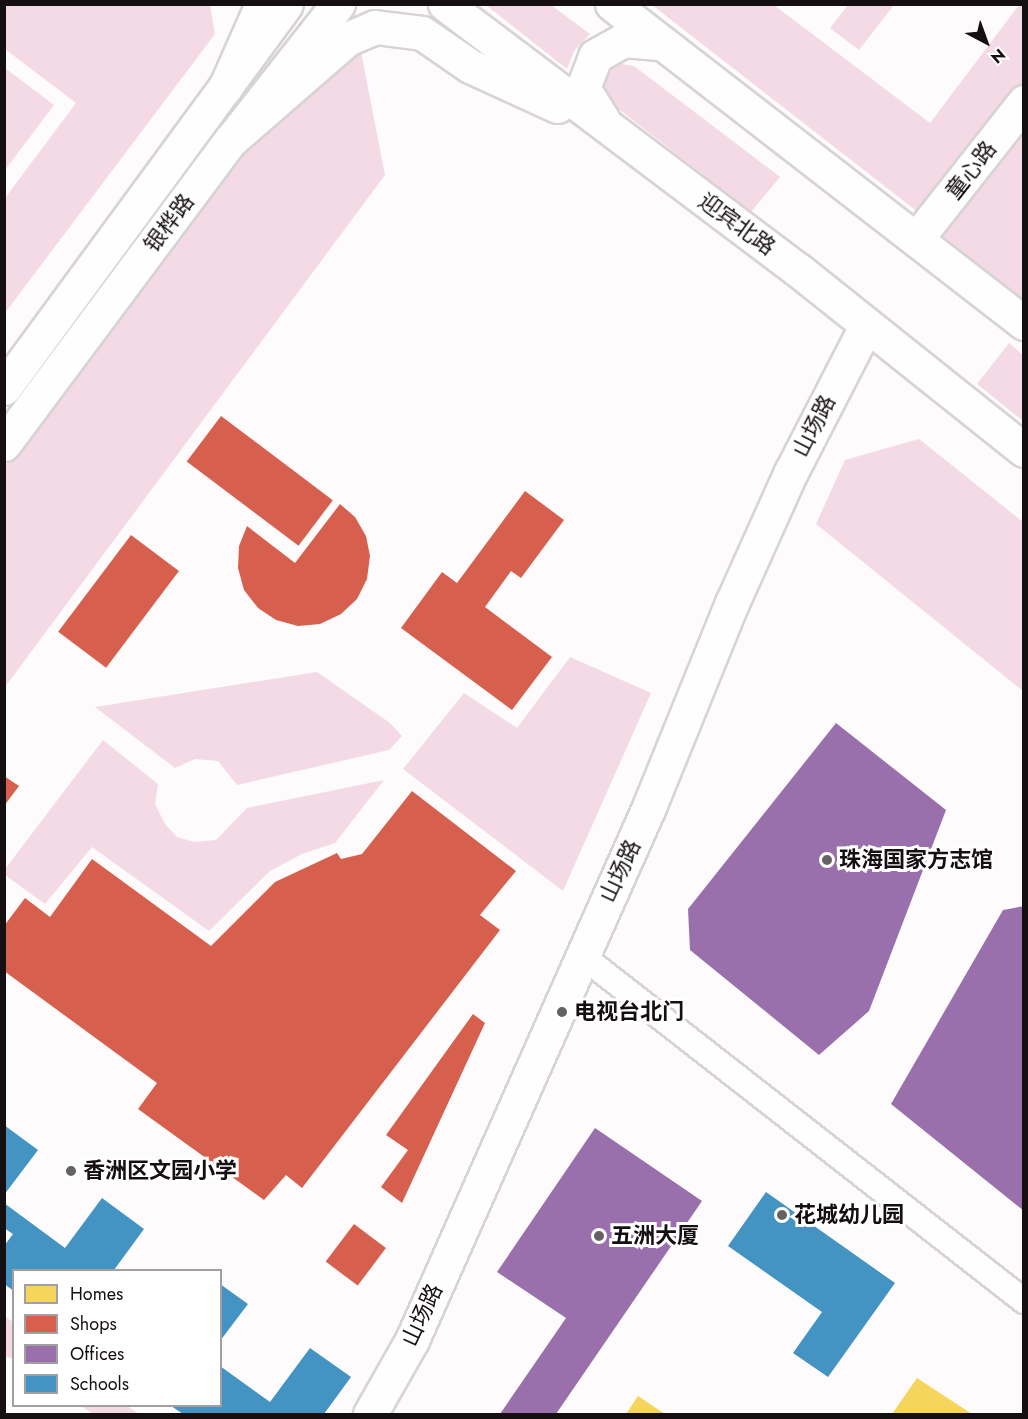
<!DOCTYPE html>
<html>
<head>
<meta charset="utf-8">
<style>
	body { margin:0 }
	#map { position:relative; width:1028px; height:1419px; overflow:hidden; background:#fdfbfc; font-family:Jost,"Noto Sans SC",sans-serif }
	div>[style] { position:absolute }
	.green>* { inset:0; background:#f4dae5 }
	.homes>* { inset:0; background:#f6d55c }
	.shops>* { inset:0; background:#d6604d; transform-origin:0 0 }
	.offices>* { inset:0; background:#9970ab }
	.schools>* { inset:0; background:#4393c3 }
	.roads { filter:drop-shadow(2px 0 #d8d3d5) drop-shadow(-2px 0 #d8d3d5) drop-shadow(0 2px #d8d3d5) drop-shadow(0 -2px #d8d3d5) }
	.street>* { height:24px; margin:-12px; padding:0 12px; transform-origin:12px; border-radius:12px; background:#fffeff }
	.secondary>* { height:33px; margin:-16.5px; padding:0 16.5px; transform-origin:16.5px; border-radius:16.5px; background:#fffeff }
	.primary>* { height:33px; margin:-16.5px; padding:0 16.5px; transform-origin:16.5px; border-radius:16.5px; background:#fffeff }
	.dots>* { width:16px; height:16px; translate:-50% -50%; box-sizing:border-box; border:3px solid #fff; border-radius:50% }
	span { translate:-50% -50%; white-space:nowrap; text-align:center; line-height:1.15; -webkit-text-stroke:6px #fff; paint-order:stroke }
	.street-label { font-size:22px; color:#150f11 }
	.poi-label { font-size:22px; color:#150f11; font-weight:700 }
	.left { translate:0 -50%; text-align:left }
	.frame { position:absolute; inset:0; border:6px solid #150f11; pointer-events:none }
	.legend { position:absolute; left:12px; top:1269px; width:210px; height:138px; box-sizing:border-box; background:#fff; border:2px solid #a19fa0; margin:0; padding:8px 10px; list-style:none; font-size:18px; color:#150f11 }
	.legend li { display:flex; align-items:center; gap:12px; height:30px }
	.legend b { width:30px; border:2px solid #a19fa0 }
	.north { position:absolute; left:956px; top:12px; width:60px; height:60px; -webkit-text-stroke:4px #fff; paint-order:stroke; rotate:139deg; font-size:16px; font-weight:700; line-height:24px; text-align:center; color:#150f11 }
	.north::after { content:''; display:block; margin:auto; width:21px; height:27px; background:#150f11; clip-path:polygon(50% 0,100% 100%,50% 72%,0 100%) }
</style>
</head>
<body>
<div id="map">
	<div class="green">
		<div style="clip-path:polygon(5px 4px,210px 5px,215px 34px,5px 313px,5px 198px,76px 103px,5px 49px)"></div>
		<div style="clip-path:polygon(486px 5px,551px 5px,590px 34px,574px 51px,567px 69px)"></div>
		<div style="clip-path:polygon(652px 5px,774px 5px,930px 123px,1019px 5px,1023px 5px,1023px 83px,923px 216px)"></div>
		<div style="clip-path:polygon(848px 5px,894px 5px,859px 50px,830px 28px)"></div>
		<div style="clip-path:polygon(361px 52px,385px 175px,5px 687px,4px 467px,240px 150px)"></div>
		<div style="clip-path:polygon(609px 62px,634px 66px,780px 177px,751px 212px,603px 97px,601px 75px)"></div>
		<div style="clip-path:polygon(5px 68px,54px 105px,5px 170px,4px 170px)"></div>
		<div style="clip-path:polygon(1023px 103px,1023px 324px,918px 238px)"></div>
		<div style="clip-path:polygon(1009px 343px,1023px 355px,1023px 421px,977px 384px)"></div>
		<div style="clip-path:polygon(919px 439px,1023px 522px,1023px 691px,816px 524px,845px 460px)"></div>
		<div style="clip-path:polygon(570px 657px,651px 693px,563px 891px,403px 769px,464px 693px,517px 728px)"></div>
		<div style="clip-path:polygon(317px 672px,390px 723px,402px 736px,389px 750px,237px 785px,218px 761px,195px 759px,175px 768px,95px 707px)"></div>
		<div style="clip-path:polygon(103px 740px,158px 784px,155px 804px,165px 824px,177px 837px,194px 842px,216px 840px,247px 808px,384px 780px,335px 843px,302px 854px,270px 871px,209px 931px,92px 847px,45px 904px,5px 875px,5px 869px)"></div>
		<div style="clip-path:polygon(4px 1316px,13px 1322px,13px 1359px,5px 1356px)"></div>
		<div style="clip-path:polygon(81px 1406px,127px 1406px,139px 1414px,93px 1414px)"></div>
	</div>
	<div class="homes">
		<div style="clip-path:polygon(917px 1378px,972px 1414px,892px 1414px)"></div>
		<div style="clip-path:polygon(638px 1396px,665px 1414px,626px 1414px)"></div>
	</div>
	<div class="shops">
		<div style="left:221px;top:416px;width:140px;height:57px;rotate:37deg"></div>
		<div style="clip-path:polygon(525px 491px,564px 520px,521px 578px,511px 571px,485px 607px,552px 657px,512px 710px,401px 628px,442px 572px,457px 583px)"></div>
		<div style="clip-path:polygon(340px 504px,355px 517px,366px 536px,370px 556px,367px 579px,357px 599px,341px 614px,320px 624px,298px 626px,276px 620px,258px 608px,244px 590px,238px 568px,239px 546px,247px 526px,295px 563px)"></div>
		<div style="left:131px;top:535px;width:60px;height:121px;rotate:37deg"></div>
		<div style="clip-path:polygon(4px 776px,19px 786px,4px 806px)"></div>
		<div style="clip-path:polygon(412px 791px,516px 871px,480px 915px,500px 930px,302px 1188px,286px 1175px,264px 1200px,138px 1109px,157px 1083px,4px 971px,4px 926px,25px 898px,50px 917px,92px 859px,211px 946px,275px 882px,337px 853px,341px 859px,362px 854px)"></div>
		<div style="clip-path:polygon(473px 1014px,485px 1023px,402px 1203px,381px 1187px,408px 1150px,386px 1135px)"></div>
		<div style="left:354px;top:1224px;width:40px;height:47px;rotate:37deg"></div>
	</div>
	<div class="offices">
		<div style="clip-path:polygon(836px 723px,946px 810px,869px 1011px,819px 1055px,690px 950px,688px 909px)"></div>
		<div style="clip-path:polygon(1024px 906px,1024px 1211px,891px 1104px,1003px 910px)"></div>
		<div style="clip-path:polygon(595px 1128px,702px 1201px,556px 1414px,500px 1414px,566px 1318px,497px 1272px)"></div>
	</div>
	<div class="schools">
		<div style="clip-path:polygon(4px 1125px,38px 1150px,4px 1195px)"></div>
		<div style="clip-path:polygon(766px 1192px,895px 1283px,828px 1377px,793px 1353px,822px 1312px,728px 1246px)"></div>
		<div style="clip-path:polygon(102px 1198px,144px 1229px,114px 1270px,14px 1270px,14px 1291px,4px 1284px,4px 1246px,13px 1234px,4px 1228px,4px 1203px,65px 1248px)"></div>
		<div style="clip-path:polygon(220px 1284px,248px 1304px,220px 1341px)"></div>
		<div style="clip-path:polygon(310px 1348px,351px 1377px,324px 1414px,183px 1414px,171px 1406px,220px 1406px,220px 1366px,270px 1402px)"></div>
	</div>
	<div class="roads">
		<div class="street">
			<div style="left:581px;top:955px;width:562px;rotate:37.99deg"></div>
		</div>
		<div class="secondary">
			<div style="left:917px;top:238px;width:173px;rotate:-51.8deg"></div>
			<div style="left:4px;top:388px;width:476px;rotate:-53.7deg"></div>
			<div style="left:4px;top:444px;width:379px;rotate:-53.3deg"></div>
			<div style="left:231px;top:140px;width:173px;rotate:-51.8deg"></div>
			<div style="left:370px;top:1414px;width:85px;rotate:-60.4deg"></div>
			<div style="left:412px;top:1340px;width:583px;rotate:-66.03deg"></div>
			<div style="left:649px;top:807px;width:220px;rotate:-67.9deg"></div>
			<div style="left:732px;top:603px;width:144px;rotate:-65.8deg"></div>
			<div style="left:791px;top:472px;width:164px;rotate:-62.8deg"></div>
		</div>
		<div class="primary">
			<div style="left:445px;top:4px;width:441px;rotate:37deg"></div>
			<div style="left:797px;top:269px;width:290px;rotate:38.6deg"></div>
			<div style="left:612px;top:4px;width:521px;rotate:37.75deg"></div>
			<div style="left:225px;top:88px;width:92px;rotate:-66.2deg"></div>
			<div style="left:603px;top:120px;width:38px;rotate:-122deg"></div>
			<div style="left:583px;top:88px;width:34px;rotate:-69deg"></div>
			<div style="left:595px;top:56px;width:33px;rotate:-29deg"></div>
			<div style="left:624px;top:40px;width:37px;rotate:5deg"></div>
			<div style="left:231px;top:140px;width:154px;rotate:-41deg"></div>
			<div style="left:347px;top:39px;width:30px;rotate:-23deg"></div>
			<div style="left:375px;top:27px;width:47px;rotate:7.3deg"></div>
			<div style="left:422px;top:33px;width:58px;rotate:34.5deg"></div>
			<div style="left:470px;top:66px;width:96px;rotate:24.7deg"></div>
		</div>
	</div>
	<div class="dots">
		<div style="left:827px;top:860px;background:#666263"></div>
		<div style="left:562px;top:1012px;background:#666263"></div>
		<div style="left:71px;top:1171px;background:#666263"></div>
		<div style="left:782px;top:1215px;background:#666263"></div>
		<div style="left:599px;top:1236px;background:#666263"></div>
	</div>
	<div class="street-label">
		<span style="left:971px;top:170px;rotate:-52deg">童心路</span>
		<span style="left:169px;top:223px;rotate:-53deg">银桦路</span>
		<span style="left:737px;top:224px;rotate:36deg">迎宾北路</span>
		<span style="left:814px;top:426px;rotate:-63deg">山场路</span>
		<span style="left:620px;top:871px;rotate:-65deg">山场路</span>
		<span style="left:422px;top:1315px;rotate:-65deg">山场路</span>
	</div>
	<div class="poi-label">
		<span class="left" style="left:839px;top:860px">珠海国家方志馆</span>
		<span class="left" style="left:574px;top:1012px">电视台北门</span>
		<span class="left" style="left:83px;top:1171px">香洲区文园小学</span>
		<span class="left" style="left:794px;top:1215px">花城幼儿园</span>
		<span class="left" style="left:611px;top:1236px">五洲大厦</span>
	</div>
	<div class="frame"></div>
	<ul class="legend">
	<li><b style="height:16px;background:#f6d55c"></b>Homes</li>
	<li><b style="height:16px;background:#d6604d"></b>Shops</li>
	<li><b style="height:16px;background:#9970ab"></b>Offices</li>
	<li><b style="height:16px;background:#4393c3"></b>Schools</li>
	</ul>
	<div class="north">N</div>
</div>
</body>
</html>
